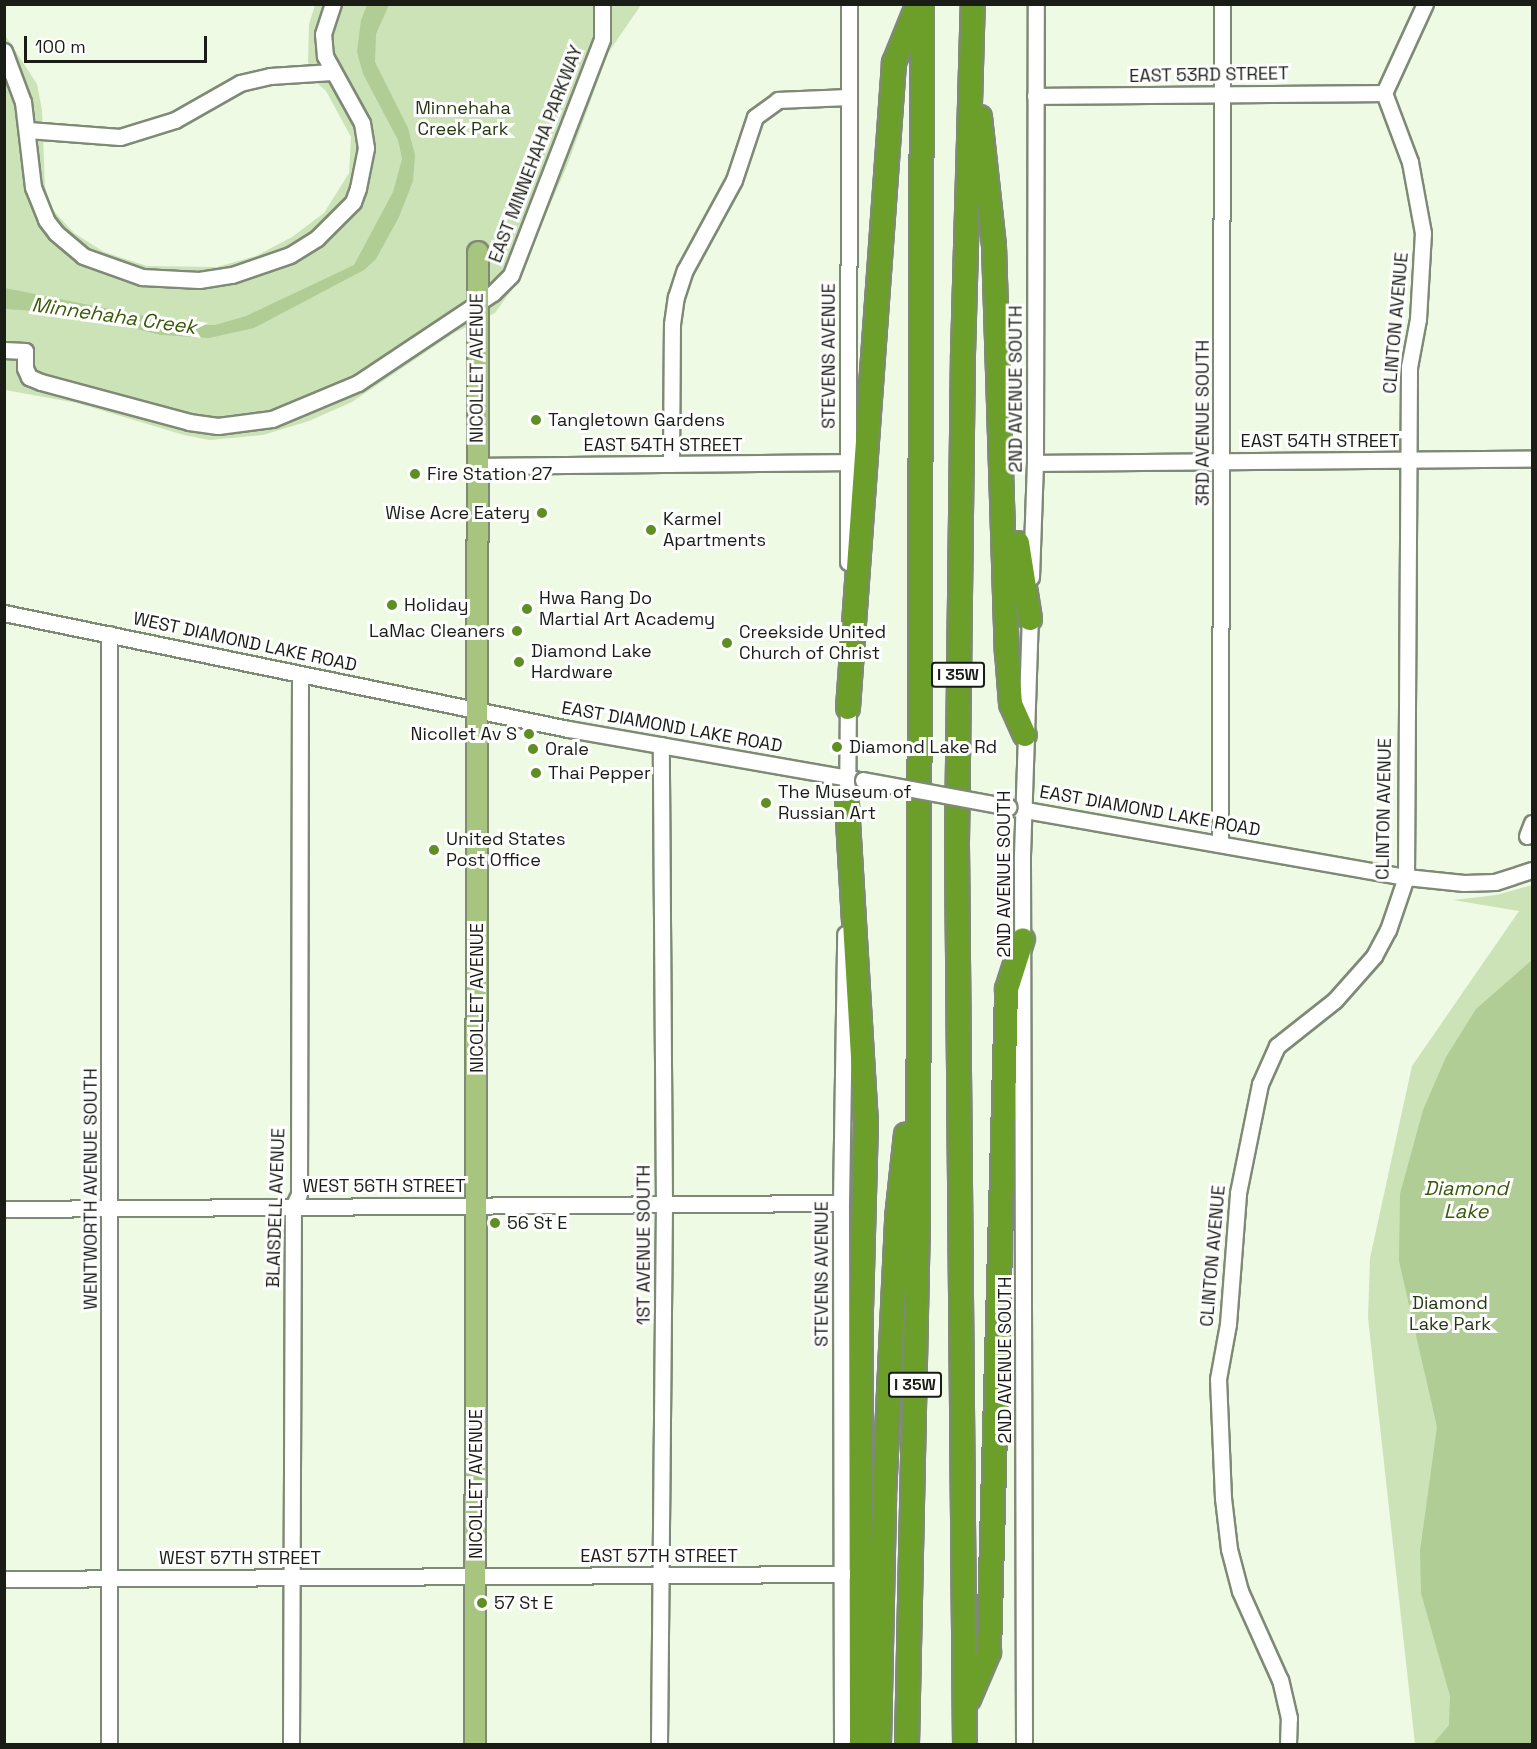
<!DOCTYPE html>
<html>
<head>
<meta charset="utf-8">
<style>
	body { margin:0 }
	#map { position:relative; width:1537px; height:1749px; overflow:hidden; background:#effae5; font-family:"Space Grotesk",sans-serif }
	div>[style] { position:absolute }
	.green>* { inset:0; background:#cce3b8 }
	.water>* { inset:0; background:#afcd95 }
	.roads { filter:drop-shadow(2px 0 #7f8a76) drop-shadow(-2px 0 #7f8a76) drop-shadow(0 2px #7f8a76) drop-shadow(0 -2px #7f8a76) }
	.minor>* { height:15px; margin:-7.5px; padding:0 7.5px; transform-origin:7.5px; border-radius:7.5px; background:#fff }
	.major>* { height:20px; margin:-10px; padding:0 10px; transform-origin:10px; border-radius:10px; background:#a7c57f }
	.highway>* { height:22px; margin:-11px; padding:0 11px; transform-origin:11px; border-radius:11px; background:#6c9f2a }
	.bridges { filter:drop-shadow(2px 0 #7f8a76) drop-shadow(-2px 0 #7f8a76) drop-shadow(0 2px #7f8a76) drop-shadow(0 -2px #7f8a76) }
	.minor-bridge>* { height:15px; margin:-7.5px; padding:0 7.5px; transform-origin:7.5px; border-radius:7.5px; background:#fff }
	.dots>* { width:16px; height:16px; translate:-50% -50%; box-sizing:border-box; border:3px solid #fff; border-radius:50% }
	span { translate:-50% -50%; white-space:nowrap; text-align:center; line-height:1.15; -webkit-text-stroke:6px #fff; paint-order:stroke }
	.shield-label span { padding:2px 4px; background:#fff; border:2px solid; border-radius:4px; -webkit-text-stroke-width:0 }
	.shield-label { font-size:16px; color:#191d16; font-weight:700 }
	.street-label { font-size:18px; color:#191d16 }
	.park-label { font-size:18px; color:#253810 }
	.poi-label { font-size:18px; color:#191d16 }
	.left { translate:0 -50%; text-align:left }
	.right { translate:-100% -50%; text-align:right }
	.water-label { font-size:20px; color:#385905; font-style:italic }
	.frame { position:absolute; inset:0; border:6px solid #191d16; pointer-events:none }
	.scale { position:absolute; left:24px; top:36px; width:183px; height:27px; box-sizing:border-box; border:3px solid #191d16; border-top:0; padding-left:8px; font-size:18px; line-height:21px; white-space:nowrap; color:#191d16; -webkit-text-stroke:4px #fff; paint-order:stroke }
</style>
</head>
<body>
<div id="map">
	<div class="green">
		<div style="clip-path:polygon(315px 5px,641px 5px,608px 53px,567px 166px,515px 285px,495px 313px,454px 333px,352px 402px,309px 421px,263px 435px,210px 440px,184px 435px,77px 403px,5px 390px,5px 35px,37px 84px,42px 110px,45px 187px,52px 209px,74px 233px,104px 252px,147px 266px,217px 267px,256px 256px,292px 237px,324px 213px,349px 173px,351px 137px,326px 91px,315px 81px,308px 62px,309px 24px)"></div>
		<div style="clip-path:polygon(1532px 885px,1532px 1744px,1415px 1744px,1368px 1318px,1370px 1258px,1412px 1066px,1519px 911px,1453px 900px,1496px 895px)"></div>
	</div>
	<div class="water">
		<div style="clip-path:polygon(367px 5px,389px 5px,376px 34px,375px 62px,408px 128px,415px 155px,413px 181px,399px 217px,376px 259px,364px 270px,254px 328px,209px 338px,161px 335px,69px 313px,5px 309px,5px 288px,184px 324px,215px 325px,246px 316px,354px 265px,393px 192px,402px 159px,398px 140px,363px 74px,357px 52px,361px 20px)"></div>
		<div style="clip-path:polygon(1532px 960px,1532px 1744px,1433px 1744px,1449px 1725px,1450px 1696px,1421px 1593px,1420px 1551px,1437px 1427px,1399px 1261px,1400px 1194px,1423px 1110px,1446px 1057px,1476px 1009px)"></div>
	</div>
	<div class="roads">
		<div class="minor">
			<div style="left:4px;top:51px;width:54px;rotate:69.6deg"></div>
			<div style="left:23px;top:102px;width:86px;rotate:83.3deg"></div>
			<div style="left:33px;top:187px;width:35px;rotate:68deg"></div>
			<div style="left:46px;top:220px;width:16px;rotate:52deg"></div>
			<div style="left:56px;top:233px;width:35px;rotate:40deg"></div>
			<div style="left:83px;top:256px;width:63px;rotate:19.6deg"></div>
			<div style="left:142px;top:277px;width:57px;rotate:3deg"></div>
			<div style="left:199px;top:280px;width:33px;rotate:-9deg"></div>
			<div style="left:232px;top:275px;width:61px;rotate:-19deg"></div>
			<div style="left:290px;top:255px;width:32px;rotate:-32deg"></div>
			<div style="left:317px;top:238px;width:51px;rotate:-45deg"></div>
			<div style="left:353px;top:202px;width:15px;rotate:-70deg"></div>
			<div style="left:358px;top:188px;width:41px;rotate:-78.7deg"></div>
			<div style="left:366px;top:148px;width:25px;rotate:-99deg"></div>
			<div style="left:362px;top:123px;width:77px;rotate:-118.9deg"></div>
			<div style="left:325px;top:56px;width:22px;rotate:-95deg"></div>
			<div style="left:323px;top:34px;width:32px;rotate:-72deg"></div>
			<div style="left:1035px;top:96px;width:349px;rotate:-0.5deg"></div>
			<div style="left:28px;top:130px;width:92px;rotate:4.4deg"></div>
			<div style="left:120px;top:137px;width:58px;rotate:-17.2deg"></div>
			<div style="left:175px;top:120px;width:75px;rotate:-29.6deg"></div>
			<div style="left:240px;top:83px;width:31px;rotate:-13deg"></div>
			<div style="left:270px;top:76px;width:62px;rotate:-3.7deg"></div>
			<div style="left:4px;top:350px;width:21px;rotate:3deg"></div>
			<div style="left:25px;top:351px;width:17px;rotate:90deg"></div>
			<div style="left:25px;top:368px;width:10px;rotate:66deg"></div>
			<div style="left:29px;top:377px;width:13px;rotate:23deg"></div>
			<div style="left:41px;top:382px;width:153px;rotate:15.1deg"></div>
			<div style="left:189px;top:422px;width:29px;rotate:8deg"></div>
			<div style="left:218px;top:426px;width:54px;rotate:-7.4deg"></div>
			<div style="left:272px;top:419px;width:93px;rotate:-22.7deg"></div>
			<div style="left:358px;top:383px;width:162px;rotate:-33.7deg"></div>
			<div style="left:493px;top:293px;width:25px;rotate:-45deg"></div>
			<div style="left:511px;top:275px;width:253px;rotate:-68.9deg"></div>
			<div style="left:602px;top:39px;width:35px;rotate:-90deg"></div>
			<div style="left:1035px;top:463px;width:497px;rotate:-0.5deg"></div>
			<div style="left:671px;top:464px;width:140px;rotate:-89.6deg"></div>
			<div style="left:672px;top:324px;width:27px;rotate:-82deg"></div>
			<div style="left:676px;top:297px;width:28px;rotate:-72deg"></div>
			<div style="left:685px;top:270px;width:102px;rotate:-61.4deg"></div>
			<div style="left:734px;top:180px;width:66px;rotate:-71.6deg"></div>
			<div style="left:755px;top:117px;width:29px;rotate:-36deg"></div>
			<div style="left:778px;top:100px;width:69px;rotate:-2.5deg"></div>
			<div style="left:477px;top:466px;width:372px;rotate:-0.6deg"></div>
			<div style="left:848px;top:562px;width:558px;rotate:-89.9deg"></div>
			<div style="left:1031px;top:577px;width:114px;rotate:-88deg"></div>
			<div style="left:1035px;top:463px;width:459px;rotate:-89.9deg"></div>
			<div style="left:4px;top:613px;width:576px;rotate:11.62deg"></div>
			<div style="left:568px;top:729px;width:291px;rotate:9.9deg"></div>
			<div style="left:109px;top:634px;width:1110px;rotate:90deg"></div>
			<div style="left:1014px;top:808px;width:398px;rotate:10deg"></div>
			<div style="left:1406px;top:877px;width:58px;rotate:5.9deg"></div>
			<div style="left:1464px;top:883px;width:31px;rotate:-2deg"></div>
			<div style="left:1495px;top:882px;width:39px;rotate:-18deg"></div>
			<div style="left:847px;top:811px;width:111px;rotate:-89.5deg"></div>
			<div style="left:1527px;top:836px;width:14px;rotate:-69deg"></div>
			<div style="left:1220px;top:842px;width:838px;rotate:-89.86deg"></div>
			<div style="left:4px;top:1209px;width:837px;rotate:-0.41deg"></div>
			<div style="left:4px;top:1579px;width:839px;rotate:-0.34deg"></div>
			<div style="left:291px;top:1744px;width:537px;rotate:-89.79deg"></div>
			<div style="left:293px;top:1207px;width:14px;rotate:-65deg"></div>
			<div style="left:299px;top:1194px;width:520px;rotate:-89.89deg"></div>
			<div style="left:659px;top:1744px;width:539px;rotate:-89.47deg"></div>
			<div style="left:664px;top:1205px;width:460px;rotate:-90.4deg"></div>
			<div style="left:842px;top:1744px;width:541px;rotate:-90.11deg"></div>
			<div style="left:841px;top:1203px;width:269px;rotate:-89.1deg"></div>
			<div style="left:1024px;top:1744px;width:889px;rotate:-90.13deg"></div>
			<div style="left:1022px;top:855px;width:245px;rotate:-88.1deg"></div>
			<div style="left:1288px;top:1744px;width:26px;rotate:-88deg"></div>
			<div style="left:1289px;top:1718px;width:39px;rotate:-103deg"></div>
			<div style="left:1280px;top:1680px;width:98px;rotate:-114.2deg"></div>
			<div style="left:1240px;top:1591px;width:43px;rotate:-104.7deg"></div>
			<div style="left:1229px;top:1549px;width:51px;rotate:-96.7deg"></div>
			<div style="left:1223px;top:1498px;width:119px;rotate:-92.4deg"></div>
			<div style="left:1218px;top:1379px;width:56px;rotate:-79.7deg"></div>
			<div style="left:1228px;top:1324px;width:131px;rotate:-85.6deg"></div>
			<div style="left:1238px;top:1193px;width:111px;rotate:-78.6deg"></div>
			<div style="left:1260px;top:1084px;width:42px;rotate:-65.9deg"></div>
			<div style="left:1277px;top:1046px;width:74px;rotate:-38.4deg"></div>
			<div style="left:1335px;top:1000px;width:59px;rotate:-48.4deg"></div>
			<div style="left:1374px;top:956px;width:30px;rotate:-62deg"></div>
			<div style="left:1388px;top:930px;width:56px;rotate:-71.2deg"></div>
			<div style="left:1406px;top:877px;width:510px;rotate:-89.66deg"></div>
			<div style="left:1409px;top:367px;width:49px;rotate:-79.4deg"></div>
			<div style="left:1418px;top:319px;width:86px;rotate:-86.7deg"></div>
			<div style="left:1423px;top:233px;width:72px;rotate:-100.4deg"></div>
			<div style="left:1410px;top:162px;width:74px;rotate:-110.6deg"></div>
			<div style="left:1384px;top:93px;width:98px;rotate:-65.3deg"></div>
		</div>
		<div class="major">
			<div style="left:475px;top:1744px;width:1492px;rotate:-89.88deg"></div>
		</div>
		<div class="highway">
			<div style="left:980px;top:117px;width:130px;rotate:83.8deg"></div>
			<div style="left:994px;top:246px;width:406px;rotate:88.2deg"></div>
			<div style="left:1007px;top:652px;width:52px;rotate:85.6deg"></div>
			<div style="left:1011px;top:704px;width:34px;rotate:66deg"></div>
			<div style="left:1018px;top:543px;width:77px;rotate:81deg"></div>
			<div style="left:848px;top:708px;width:647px;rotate:-85.92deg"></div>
			<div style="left:894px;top:63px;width:61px;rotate:-68deg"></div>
			<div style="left:847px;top:804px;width:317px;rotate:86.6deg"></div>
			<div style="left:866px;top:1120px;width:187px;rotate:91.5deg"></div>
			<div style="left:861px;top:1307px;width:437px;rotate:90deg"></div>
			<div style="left:969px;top:1699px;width:51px;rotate:-66.9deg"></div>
			<div style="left:989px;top:1652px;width:663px;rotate:-88.44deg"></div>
			<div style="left:1007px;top:989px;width:52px;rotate:-72.3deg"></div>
			<div style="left:879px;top:1744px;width:247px;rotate:-88.8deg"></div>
			<div style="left:884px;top:1497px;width:279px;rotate:-87.3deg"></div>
			<div style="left:897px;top:1218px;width:84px;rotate:-83.9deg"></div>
			<div style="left:907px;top:1744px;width:526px;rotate:-88.8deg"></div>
			<div style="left:918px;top:1218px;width:1214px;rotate:-89.81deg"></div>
			<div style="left:965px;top:1744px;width:902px;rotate:-90.51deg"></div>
			<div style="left:957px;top:842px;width:488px;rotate:-89.3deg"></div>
			<div style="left:963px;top:354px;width:350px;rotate:-88.4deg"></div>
		</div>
	</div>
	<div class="bridges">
		<div class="minor-bridge">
			<div style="left:863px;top:780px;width:148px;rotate:10.5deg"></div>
		</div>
	</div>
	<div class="dots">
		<div style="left:536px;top:420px;background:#5f8e23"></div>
		<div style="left:415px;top:474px;background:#5f8e23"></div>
		<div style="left:542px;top:513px;background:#5f8e23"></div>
		<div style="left:651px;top:530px;background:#5f8e23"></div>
		<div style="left:392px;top:605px;background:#5f8e23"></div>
		<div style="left:527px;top:609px;background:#5f8e23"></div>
		<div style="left:517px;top:631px;background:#5f8e23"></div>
		<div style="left:727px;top:643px;background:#5f8e23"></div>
		<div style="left:519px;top:662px;background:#5f8e23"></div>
		<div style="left:529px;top:734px;background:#5f8e23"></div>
		<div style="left:837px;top:747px;background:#5f8e23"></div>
		<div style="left:533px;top:749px;background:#5f8e23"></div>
		<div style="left:536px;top:773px;background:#5f8e23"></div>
		<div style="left:766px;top:803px;background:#5f8e23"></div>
		<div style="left:434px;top:850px;background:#5f8e23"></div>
		<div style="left:495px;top:1223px;background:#5f8e23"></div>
		<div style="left:482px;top:1603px;background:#5f8e23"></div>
	</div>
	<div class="shield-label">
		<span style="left:958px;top:675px">I 35W</span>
		<span style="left:915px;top:1385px">I 35W</span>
	</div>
	<div class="street-label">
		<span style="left:1209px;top:75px;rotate:-1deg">EAST 53RD STREET</span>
		<span style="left:536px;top:154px;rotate:-69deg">EAST MINNEHAHA PARKWAY</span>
		<span style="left:1396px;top:323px;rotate:-85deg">CLINTON AVENUE</span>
		<span style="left:829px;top:356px;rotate:-90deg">STEVENS AVENUE</span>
		<span style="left:477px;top:368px;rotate:-90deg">NICOLLET AVENUE</span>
		<span style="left:1016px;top:389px;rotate:-90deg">2ND AVENUE SOUTH</span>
		<span style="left:1203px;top:423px;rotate:-90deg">3RD AVENUE SOUTH</span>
		<span style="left:1320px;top:441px">EAST 54TH STREET</span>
		<span style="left:663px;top:445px">EAST 54TH STREET</span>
		<span style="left:245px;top:642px;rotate:12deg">WEST DIAMOND LAKE ROAD</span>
		<span style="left:672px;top:727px;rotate:10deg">EAST DIAMOND LAKE ROAD</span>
		<span style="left:1384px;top:809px;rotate:-89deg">CLINTON AVENUE</span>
		<span style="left:1150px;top:811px;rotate:10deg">EAST DIAMOND LAKE ROAD</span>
		<span style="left:1004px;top:874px;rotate:-90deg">2ND AVENUE SOUTH</span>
		<span style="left:477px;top:998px;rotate:-90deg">NICOLLET AVENUE</span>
		<span style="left:384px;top:1186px">WEST 56TH STREET</span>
		<span style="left:91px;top:1189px;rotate:-90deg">WENTWORTH AVENUE SOUTH</span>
		<span style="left:276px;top:1208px;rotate:-88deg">BLAISDELL AVENUE</span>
		<span style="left:644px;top:1245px;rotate:-90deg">1ST AVENUE SOUTH</span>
		<span style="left:1213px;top:1256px;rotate:-85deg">CLINTON AVENUE</span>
		<span style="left:822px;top:1274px;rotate:-90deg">STEVENS AVENUE</span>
		<span style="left:1005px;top:1360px;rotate:-90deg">2ND AVENUE SOUTH</span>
		<span style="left:476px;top:1484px;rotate:-90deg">NICOLLET AVENUE</span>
		<span style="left:659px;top:1556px">EAST 57TH STREET</span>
		<span style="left:240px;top:1558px">WEST 57TH STREET</span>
	</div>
	<div class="park-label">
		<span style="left:463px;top:119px">Minnehaha<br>Creek Park</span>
		<span style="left:1450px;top:1314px">Diamond<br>Lake Park</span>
	</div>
	<div class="poi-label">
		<span class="left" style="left:548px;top:420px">Tangletown Gardens</span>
		<span class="left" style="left:427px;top:474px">Fire Station 27</span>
		<span class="right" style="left:530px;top:513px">Wise Acre Eatery</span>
		<span class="left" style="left:663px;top:530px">Karmel<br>Apartments</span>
		<span class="left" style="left:539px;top:609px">Hwa Rang Do<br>Martial Art Academy</span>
		<span class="left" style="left:404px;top:605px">Holiday</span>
		<span class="right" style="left:505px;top:631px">LaMac Cleaners</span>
		<span class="left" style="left:739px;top:643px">Creekside United<br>Church of Christ</span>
		<span class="left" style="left:531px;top:662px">Diamond Lake<br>Hardware</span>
		<span class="right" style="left:517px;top:734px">Nicollet Av S</span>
		<span class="left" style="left:849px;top:747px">Diamond Lake Rd</span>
		<span class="left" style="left:545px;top:749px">Orale</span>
		<span class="left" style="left:548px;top:773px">Thai Pepper</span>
		<span class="left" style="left:778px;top:803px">The Museum of<br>Russian Art</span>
		<span class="left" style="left:446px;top:850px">United States<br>Post Office</span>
		<span class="left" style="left:507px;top:1223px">56 St E</span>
		<span class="left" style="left:494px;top:1603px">57 St E</span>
	</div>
	<div class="water-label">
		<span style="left:114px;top:316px;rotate:8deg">Minnehaha Creek</span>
		<span style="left:1466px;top:1200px">Diamond<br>Lake</span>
	</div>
	<div class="frame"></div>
	<div class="scale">100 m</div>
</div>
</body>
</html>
